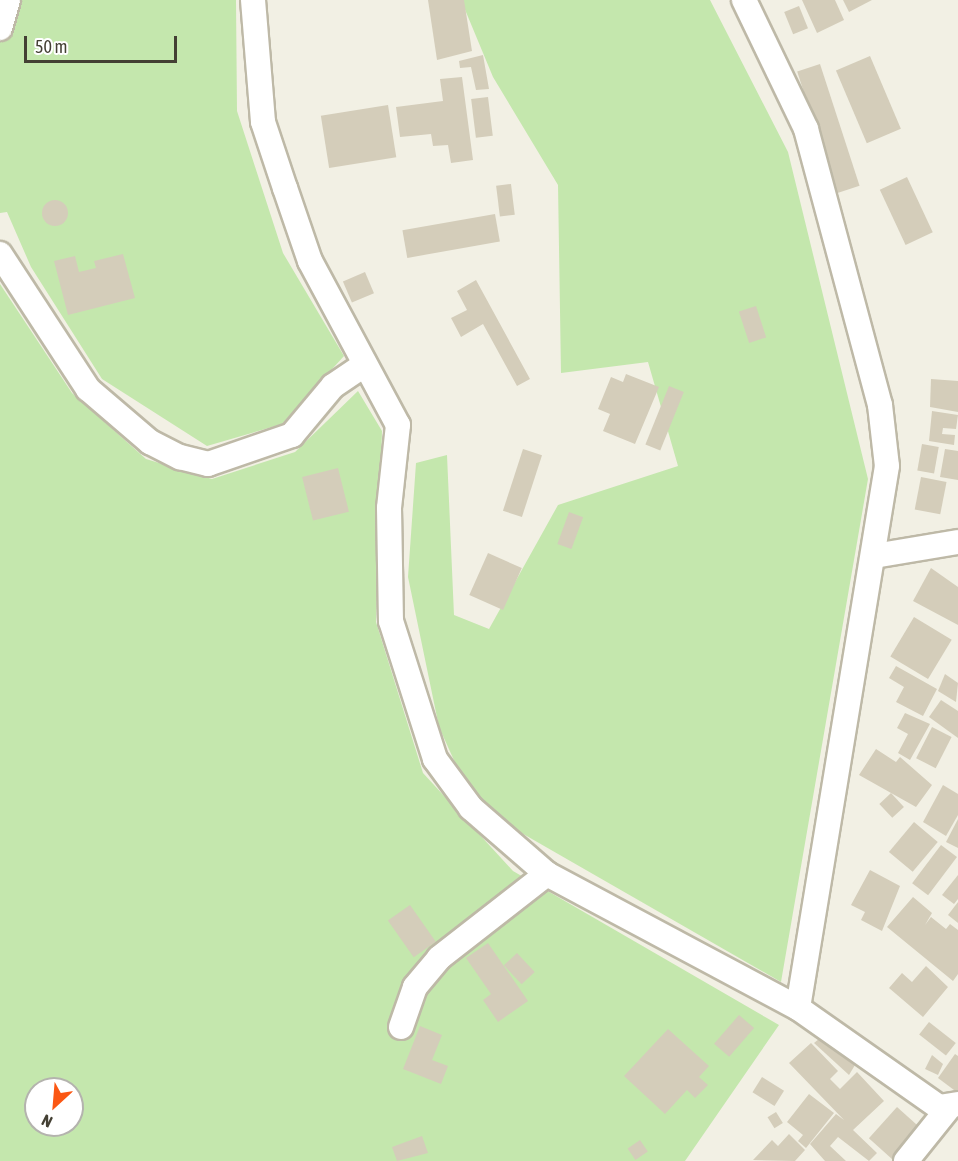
<!DOCTYPE html>
<html>
<head>
<meta charset="utf-8">
<style>
	body { margin:0 }
	#map { position:relative; width:958px; height:1161px; overflow:hidden; background:#f2f0e4; font-family:"Asap Condensed",sans-serif }
	div>[style] { position:absolute }
	.green>* { inset:0; background:#c4e7ad }
	.building>* { inset:0; background:#d4cdba; transform-origin:0 0 }
	.round { border-radius:50% }
	.roads { filter:drop-shadow(2px 0 #beb9a7) drop-shadow(-2px 0 #beb9a7) drop-shadow(0 2px #beb9a7) drop-shadow(0 -2px #beb9a7) }
	.minor>* { height:24px; margin:-12px; padding:0 12px; transform-origin:12px; border-radius:12px; background:#fff }
	span { translate:-50% -50%; white-space:nowrap; text-align:center; line-height:1.15; -webkit-text-stroke:4.5px #fff; paint-order:stroke }
	.north { position:absolute; left:24px; top:1077px; width:60px; height:60px; box-sizing:border-box; background:#fff; border:2px solid #b4b3ae; border-radius:50%; rotate:206deg; font-size:16px; font-weight:700; line-height:24px; text-align:center; color:#444034 }
	.north::after { content:''; display:block; margin:auto; width:21px; height:27px; background:#fb5713; clip-path:polygon(50% 0,100% 100%,50% 72%,0 100%) }
	.scale { position:absolute; left:24px; top:36px; width:153px; height:27px; box-sizing:border-box; border:3px solid #444034; border-top:0; padding-left:8px; font-size:18px; line-height:21px; white-space:nowrap; color:#444034; -webkit-text-stroke:4px #fff; paint-order:stroke }
</style>
</head>
<body>
<div id="map">
	<div class="green">
		<div style="clip-path:polygon(0 0,236px 0,237px 111px,283px 253px,344px 356px,282px 424px,207px 446px,102px 379px,31px 267px,7px 212px,0 213px)"></div>
		<div style="clip-path:polygon(461px 0,710px 0,788px 152px,868px 479px,781px 982px,490px 815px,466px 787px,439px 727px,408px 577px,416px 463px,447px 455px,454px 615px,489px 629px,558px 505px,678px 466px,648px 362px,561px 373px,558px 185px,493px 77px)"></div>
		<div style="clip-path:polygon(evenodd,0 284px,72px 393px,146px 459px,212px 479px,295px 452px,358px 391px,382px 431px,376px 622px,423px 773px,513px 871px,779px 1025px,685px 1161px,0 1161px,0 284px,36px 1089px,72px 1089px,72px 1125px,36px 1125px,36px 1089px)"></div>
	</div>
	<div class="building">
		<div style="clip-path:polygon(428px 0,464px 0,472px 51px,437px 60px)"></div>
		<div style="clip-path:polygon(802px 0,835px 0,844px 20px,817px 33px)"></div>
		<div style="clip-path:polygon(843px 0,872px 0,849px 12px)"></div>
		<div style="left:799px;top:6px;width:24px;height:16px;rotate:68deg"></div>
		<div style="clip-path:polygon(483px 55px,489px 89px,476px 90px,471px 67px,460px 68px,459px 61px)"></div>
		<div style="left:870px;top:56px;width:79px;height:37px;rotate:67deg"></div>
		<div style="left:820px;top:64px;width:128px;height:24px;rotate:72deg"></div>
		<div style="clip-path:polygon(462px 77px,473px 160px,451px 163px,448px 145px,433px 146px,431px 134px,400px 137px,396px 107px,443px 101px,440px 79px)"></div>
		<div style="left:488px;top:97px;width:39px;height:17px;rotate:83deg"></div>
		<div style="left:388px;top:105px;width:53px;height:68px;rotate:81deg"></div>
		<div style="left:907px;top:177px;width:61px;height:30px;rotate:65deg"></div>
		<div style="left:511px;top:184px;width:31px;height:15px;rotate:83deg"></div>
		<div class="round" style="left:42px;top:200px;width:26px;height:26px"></div>
		<div style="left:495px;top:214px;width:28px;height:94px;rotate:80deg"></div>
		<div style="clip-path:polygon(123px 254px,135px 298px,68px 315px,54px 261px,75px 256px,79px 272px,96px 268px,94px 261px)"></div>
		<div style="left:365px;top:272px;width:23px;height:24px;rotate:67deg"></div>
		<div style="clip-path:polygon(476px 280px,530px 379px,517px 386px,483px 324px,461px 337px,451px 318px,467px 310px,457px 291px)"></div>
		<div style="left:756px;top:306px;width:33px;height:18px;rotate:72deg"></div>
		<div style="clip-path:polygon(626px 374px,659px 387px,635px 444px,603px 431px,610px 414px,598px 409px,611px 377px,623px 382px)"></div>
		<div style="clip-path:polygon(931px 379px,958px 381px,958px 412px,930px 407px)"></div>
		<div style="left:669px;top:386px;width:16px;height:63px;rotate:22deg"></div>
		<div style="clip-path:polygon(932px 411px,958px 415px,956px 429px,943px 428px,942px 434px,955px 435px,954px 445px,929px 441px)"></div>
		<div style="left:922px;top:444px;width:17px;height:27px;rotate:10deg"></div>
		<div style="left:523px;top:449px;width:20px;height:65px;rotate:18deg"></div>
		<div style="clip-path:polygon(945px 449px,958px 451px,958px 480px,940px 477px)"></div>
		<div style="left:338px;top:468px;width:45px;height:37px;rotate:76deg"></div>
		<div style="left:921px;top:477px;width:26px;height:33px;rotate:11deg"></div>
		<div style="left:569px;top:512px;width:15px;height:34px;rotate:20deg"></div>
		<div style="left:488px;top:553px;width:37px;height:46px;rotate:24deg"></div>
		<div style="clip-path:polygon(931px 568px,958px 587px,958px 625px,913px 601px)"></div>
		<div style="left:914px;top:617px;width:44px;height:46px;rotate:31deg"></div>
		<div style="clip-path:polygon(896px 666px,937px 689px,923px 716px,896px 702px,904px 687px,889px 678px)"></div>
		<div style="clip-path:polygon(945px 674px,958px 683px,956px 702px,938px 691px)"></div>
		<div style="clip-path:polygon(941px 700px,958px 711px,958px 738px,929px 717px)"></div>
		<div style="clip-path:polygon(905px 713px,930px 724px,910px 760px,898px 753px,908px 734px,897px 728px)"></div>
		<div style="left:932px;top:727px;width:22px;height:35px;rotate:27deg"></div>
		<div style="clip-path:polygon(876px 749px,896px 762px,900px 757px,932px 785px,916px 807px,859px 775px)"></div>
		<div style="clip-path:polygon(943px 785px,958px 794px,958px 815px,946px 836px,923px 822px)"></div>
		<div style="left:891px;top:793px;width:19px;height:16px;rotate:47deg"></div>
		<div style="clip-path:polygon(958px 819px,958px 848px,946px 842px)"></div>
		<div style="left:914px;top:822px;width:31px;height:39px;rotate:40deg"></div>
		<div style="left:941px;top:845px;width:20px;height:48px;rotate:37deg"></div>
		<div style="clip-path:polygon(870px 870px,900px 886px,882px 931px,861px 920px,865px 912px,851px 905px)"></div>
		<div style="clip-path:polygon(958px 875px,958px 899px,954px 904px,942px 895px)"></div>
		<div style="clip-path:polygon(913px 897px,932px 913px,925px 925px,931px 917px,946px 929px,950px 924px,958px 930px,958px 974px,953px 981px,887px 927px)"></div>
		<div style="clip-path:polygon(958px 902px,958px 923px,948px 915px)"></div>
		<div style="left:410px;top:905px;width:45px;height:27px;rotate:55deg"></div>
		<div style="clip-path:polygon(488px 943px,528px 1001px,498px 1022px,483px 1000px,491px 994px,466px 958px)"></div>
		<div style="left:517px;top:953px;width:26px;height:18px;rotate:47deg"></div>
		<div style="clip-path:polygon(926px 966px,948px 987px,923px 1017px,889px 988px,902px 973px,912px 982px)"></div>
		<div style="left:739px;top:1015px;width:20px;height:38px;rotate:41deg"></div>
		<div style="left:929px;top:1022px;width:34px;height:16px;rotate:38deg"></div>
		<div style="clip-path:polygon(420px 1026px,442px 1035px,432px 1060px,448px 1066px,441px 1084px,403px 1069px)"></div>
		<div style="clip-path:polygon(668px 1029px,709px 1066px,699px 1077px,708px 1085px,695px 1098px,687px 1090px,665px 1114px,624px 1076px)"></div>
		<div style="clip-path:polygon(825px 1034px,858px 1060px,849px 1075px,814px 1043px)"></div>
		<div style="clip-path:polygon(811px 1043px,838px 1071px,830px 1079px,840px 1089px,857px 1072px,884px 1101px,853px 1130px,877px 1153px,869px 1161px,838px 1137px,830px 1146px,846px 1161px,825px 1161px,810px 1144px,836px 1114px,844px 1120px,789px 1063px)"></div>
		<div style="clip-path:polygon(955px 1054px,958px 1056px,958px 1093px,938px 1078px)"></div>
		<div style="clip-path:polygon(932px 1055px,943px 1064px,938px 1075px,925px 1069px)"></div>
		<div style="left:762px;top:1077px;width:26px;height:18px;rotate:32deg"></div>
		<div style="clip-path:polygon(809px 1094px,834px 1113px,806px 1148px,798px 1141px,803px 1135px,787px 1122px)"></div>
		<div style="left:897px;top:1107px;width:36px;height:42px;rotate:42deg"></div>
		<div style="left:776px;top:1112px;width:13px;height:10px;rotate:58deg"></div>
		<div style="clip-path:polygon(789px 1134px,805px 1150px,795px 1161px,753px 1160px,772px 1140px,778px 1146px)"></div>
		<div style="clip-path:polygon(422px 1136px,428px 1153px,397px 1161px,392px 1147px)"></div>
		<div style="left:640px;top:1140px;width:14px;height:15px;rotate:56deg"></div>
	</div>
	<div class="roads">
		<div class="minor">
			<div style="left:253px;top:0;width:122px;rotate:85.3deg"></div>
			<div style="left:263px;top:122px;width:70px;rotate:71.6deg"></div>
			<div style="left:285px;top:188px;width:77px;rotate:71.1deg"></div>
			<div style="left:310px;top:261px;width:186px;rotate:61.8deg"></div>
			<div style="left:398px;top:425px;width:83px;rotate:96.2deg"></div>
			<div style="left:389px;top:508px;width:113px;rotate:89deg"></div>
			<div style="left:391px;top:621px;width:145px;rotate:72.3deg"></div>
			<div style="left:435px;top:759px;width:61px;rotate:53.7deg"></div>
			<div style="left:471px;top:808px;width:101px;rotate:41deg"></div>
			<div style="left:547px;top:874px;width:285px;rotate:28.1deg"></div>
			<div style="left:798px;top:1008px;width:172px;rotate:35.1deg"></div>
			<div style="left:939px;top:1107px;width:19px;rotate:-9deg"></div>
			<div style="left:744px;top:0;width:143px;rotate:64.3deg"></div>
			<div style="left:806px;top:129px;width:286px;rotate:75deg"></div>
			<div style="left:880px;top:405px;width:61px;rotate:83.5deg"></div>
			<div style="left:887px;top:466px;width:549px;rotate:99.33deg"></div>
			<div style="left:0;top:28px;width:29px;rotate:-74deg"></div>
			<div style="left:0;top:254px;width:161px;rotate:56.9deg"></div>
			<div style="left:88px;top:389px;width:82px;rotate:40.5deg"></div>
			<div style="left:150px;top:442px;width:34px;rotate:27deg"></div>
			<div style="left:180px;top:457px;width:29px;rotate:14deg"></div>
			<div style="left:208px;top:464px;width:89px;rotate:-19deg"></div>
			<div style="left:292px;top:435px;width:64px;rotate:-50.1deg"></div>
			<div style="left:333px;top:386px;width:37px;rotate:-34deg"></div>
			<div style="left:874px;top:556px;width:85px;rotate:-9.5deg"></div>
			<div style="left:401px;top:1027px;width:42px;rotate:-70.7deg"></div>
			<div style="left:415px;top:987px;width:38px;rotate:-50deg"></div>
			<div style="left:439px;top:958px;width:137px;rotate:-37.9deg"></div>
			<div style="left:906px;top:1161px;width:65px;rotate:-51.2deg"></div>
		</div>
	</div>
	<div class="north">N</div>
	<div class="scale">50 m</div>
</div>
</body>
</html>
